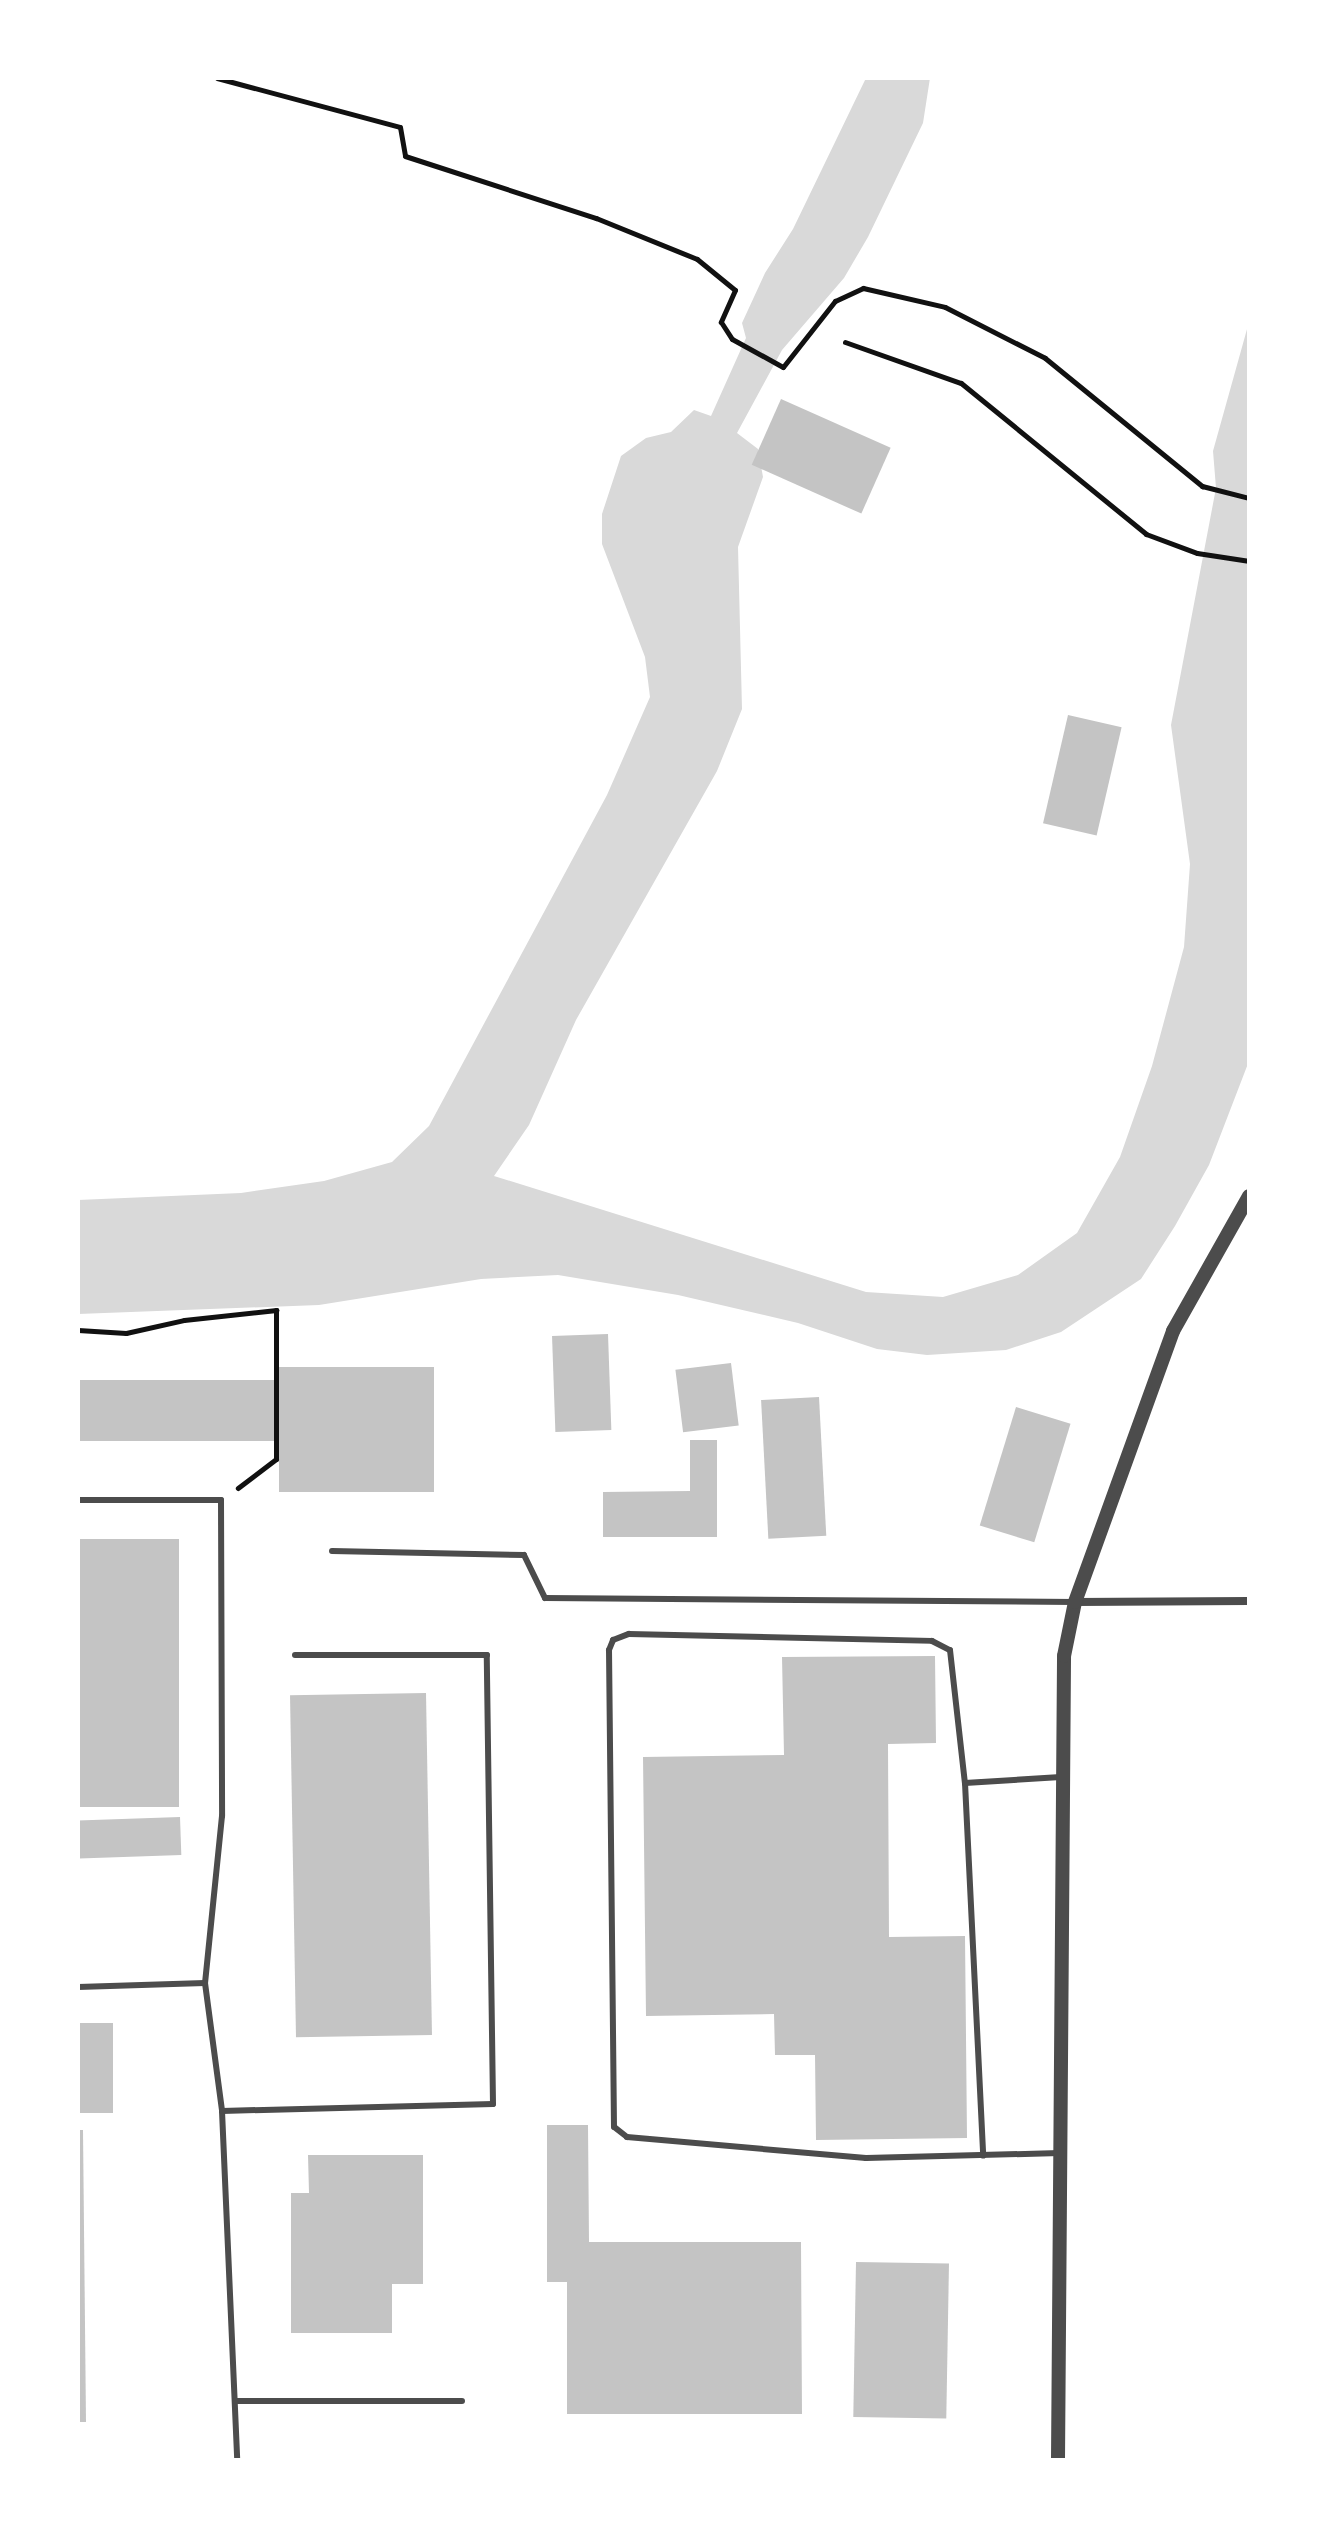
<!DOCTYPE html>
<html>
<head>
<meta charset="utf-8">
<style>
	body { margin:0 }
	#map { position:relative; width:1327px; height:2538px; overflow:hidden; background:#fff; font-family:Georgia,serif }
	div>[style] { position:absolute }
	.water>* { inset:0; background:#d9d9d9 }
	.building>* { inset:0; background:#c4c4c4; transform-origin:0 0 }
	.path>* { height:5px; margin:-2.5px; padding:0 2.5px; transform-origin:2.5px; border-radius:2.5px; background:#111 }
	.service>* { height:6px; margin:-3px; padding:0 3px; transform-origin:3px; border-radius:3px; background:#4c4c4c }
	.minor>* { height:8px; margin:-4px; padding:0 4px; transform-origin:4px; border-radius:4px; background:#4c4c4c }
	.tertiary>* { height:14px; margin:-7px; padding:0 7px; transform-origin:7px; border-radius:7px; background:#4c4c4c }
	span { translate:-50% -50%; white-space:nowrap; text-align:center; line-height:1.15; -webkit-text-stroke:8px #fff; paint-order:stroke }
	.frame { position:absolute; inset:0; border:80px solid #fff; pointer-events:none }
</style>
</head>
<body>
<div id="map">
	<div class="water">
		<div style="clip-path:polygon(866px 78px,930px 78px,923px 123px,868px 237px,844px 278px,782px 350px,737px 433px,758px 449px,763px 477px,738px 547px,742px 709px,717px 771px,576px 1020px,529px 1125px,494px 1176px,866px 1292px,943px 1297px,1018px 1275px,1077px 1233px,1120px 1157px,1152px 1066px,1184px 947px,1190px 864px,1171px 725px,1216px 488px,1213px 451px,1249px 322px,1249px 1061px,1209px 1165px,1175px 1226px,1141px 1279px,1061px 1332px,1006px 1350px,927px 1355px,877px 1349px,798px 1323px,678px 1295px,558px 1275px,481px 1279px,319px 1305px,78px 1314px,78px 1200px,241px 1193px,324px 1181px,392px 1162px,429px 1126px,607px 795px,650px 697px,645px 657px,602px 544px,602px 514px,621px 456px,646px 438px,671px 432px,694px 410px,711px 416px,746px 338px,742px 323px,765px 273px,793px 229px)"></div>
	</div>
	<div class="building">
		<div style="left:781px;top:399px;width:120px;height:72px;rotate:24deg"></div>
		<div style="left:1068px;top:715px;width:55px;height:111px;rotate:13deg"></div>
		<div style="left:608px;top:1334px;width:96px;height:56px;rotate:88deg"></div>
		<div style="left:731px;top:1363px;width:63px;height:56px;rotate:83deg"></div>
		<div style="left:434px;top:1367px;width:125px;height:155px;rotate:90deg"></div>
		<div style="left:78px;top:1380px;width:196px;height:61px"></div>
		<div style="left:819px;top:1397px;width:139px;height:58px;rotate:87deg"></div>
		<div style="left:1016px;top:1407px;width:57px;height:124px;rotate:17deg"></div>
		<div style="clip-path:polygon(690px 1440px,717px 1440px,717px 1537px,603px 1537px,603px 1492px,690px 1491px)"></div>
		<div style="left:78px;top:1539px;width:101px;height:268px"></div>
		<div style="clip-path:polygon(935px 1656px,936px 1743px,888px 1744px,889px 1937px,965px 1936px,967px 2138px,816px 2140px,815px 2055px,775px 2055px,774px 2014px,646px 2016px,643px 1757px,784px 1755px,782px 1657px)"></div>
		<div style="left:426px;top:1693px;width:342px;height:136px;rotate:89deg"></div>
		<div style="left:180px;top:1817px;width:38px;height:102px;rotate:88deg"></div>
		<div style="left:78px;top:2023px;width:35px;height:90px"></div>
		<div style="clip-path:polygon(547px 2125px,588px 2125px,589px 2242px,801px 2242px,802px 2414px,567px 2414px,567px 2282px,547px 2282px)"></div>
		<div style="clip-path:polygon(78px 2130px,83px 2130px,86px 2422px,78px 2422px)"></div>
		<div style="clip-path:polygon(308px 2155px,423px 2155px,423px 2284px,392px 2284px,392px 2333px,291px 2333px,291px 2193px,309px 2193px)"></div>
		<div style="left:856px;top:2262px;width:93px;height:155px;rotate:1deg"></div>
	</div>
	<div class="path">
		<div style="left:217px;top:78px;width:189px;rotate:15deg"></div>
		<div style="left:400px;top:127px;width:29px;rotate:80deg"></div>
		<div style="left:405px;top:156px;width:201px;rotate:18deg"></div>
		<div style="left:596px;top:218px;width:109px;rotate:22.1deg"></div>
		<div style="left:697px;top:259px;width:49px;rotate:39.2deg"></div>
		<div style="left:735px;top:290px;width:35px;rotate:114deg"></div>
		<div style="left:721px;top:322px;width:20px;rotate:57deg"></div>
		<div style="left:732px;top:339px;width:58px;rotate:28.8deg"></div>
		<div style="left:783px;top:367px;width:84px;rotate:-51.8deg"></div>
		<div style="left:835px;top:301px;width:31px;rotate:-25deg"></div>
		<div style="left:863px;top:288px;width:84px;rotate:13deg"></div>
		<div style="left:945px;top:307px;width:112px;rotate:27deg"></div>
		<div style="left:1045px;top:358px;width:203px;rotate:39.2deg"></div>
		<div style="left:1202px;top:486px;width:49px;rotate:14.3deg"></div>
		<div style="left:845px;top:342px;width:123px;rotate:19.5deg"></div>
		<div style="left:961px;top:383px;width:239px;rotate:39.2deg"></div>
		<div style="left:1146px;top:534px;width:54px;rotate:20.4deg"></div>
		<div style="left:1197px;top:553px;width:53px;rotate:8.7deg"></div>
		<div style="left:78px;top:1330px;width:48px;rotate:3.6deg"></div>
		<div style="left:126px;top:1333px;width:59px;rotate:-12.6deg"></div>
		<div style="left:184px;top:1320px;width:93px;rotate:-6.2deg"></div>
		<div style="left:276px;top:1310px;width:149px;rotate:90deg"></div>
		<div style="left:276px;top:1459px;width:48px;rotate:142.7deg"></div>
	</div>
	<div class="service">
		<div style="left:78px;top:1500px;width:143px"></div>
		<div style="left:221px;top:1500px;width:316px;rotate:89.8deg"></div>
		<div style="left:222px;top:1816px;width:168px;rotate:95.8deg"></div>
		<div style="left:205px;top:1983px;width:129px;rotate:82.4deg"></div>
		<div style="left:222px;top:2111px;width:349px;rotate:87.5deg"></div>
		<div style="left:332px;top:1551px;width:192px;rotate:1.2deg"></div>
		<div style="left:524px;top:1555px;width:48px;rotate:64deg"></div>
		<div style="left:545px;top:1598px;width:530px;rotate:0.43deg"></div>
		<div style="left:965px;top:1783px;width:373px;rotate:87.2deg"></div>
		<div style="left:78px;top:1987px;width:127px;rotate:-1.8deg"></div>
		<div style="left:222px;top:2111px;width:271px;rotate:-1.5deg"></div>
		<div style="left:493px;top:2104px;width:449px;rotate:-90.8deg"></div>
		<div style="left:487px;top:1655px;width:192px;rotate:180deg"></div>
		<div style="left:1060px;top:2153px;width:194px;rotate:178.5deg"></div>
		<div style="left:866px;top:2158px;width:240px;rotate:-175deg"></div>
		<div style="left:627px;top:2137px;width:16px;rotate:-142deg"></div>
		<div style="left:614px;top:2127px;width:477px;rotate:-90.6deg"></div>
		<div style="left:609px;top:1650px;width:11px;rotate:-68deg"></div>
		<div style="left:613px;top:1640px;width:17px;rotate:-21deg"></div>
		<div style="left:629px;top:1634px;width:303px;rotate:1.3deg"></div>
		<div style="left:932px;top:1641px;width:20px;rotate:27deg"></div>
		<div style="left:950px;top:1650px;width:134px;rotate:83.6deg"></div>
		<div style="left:965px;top:1783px;width:96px;rotate:-3.6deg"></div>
		<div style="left:235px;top:2401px;width:227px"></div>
	</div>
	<div class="minor">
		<div style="left:1075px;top:1602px;width:174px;rotate:-0.3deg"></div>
	</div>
	<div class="tertiary">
		<div style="left:1058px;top:2460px;width:804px;rotate:-89.57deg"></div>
		<div style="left:1064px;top:1656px;width:55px;rotate:-78.5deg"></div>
		<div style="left:1075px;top:1602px;width:288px;rotate:-70.1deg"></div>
		<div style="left:1173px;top:1331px;width:155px;rotate:-60.6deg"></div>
	</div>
	<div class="frame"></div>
</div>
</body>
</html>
